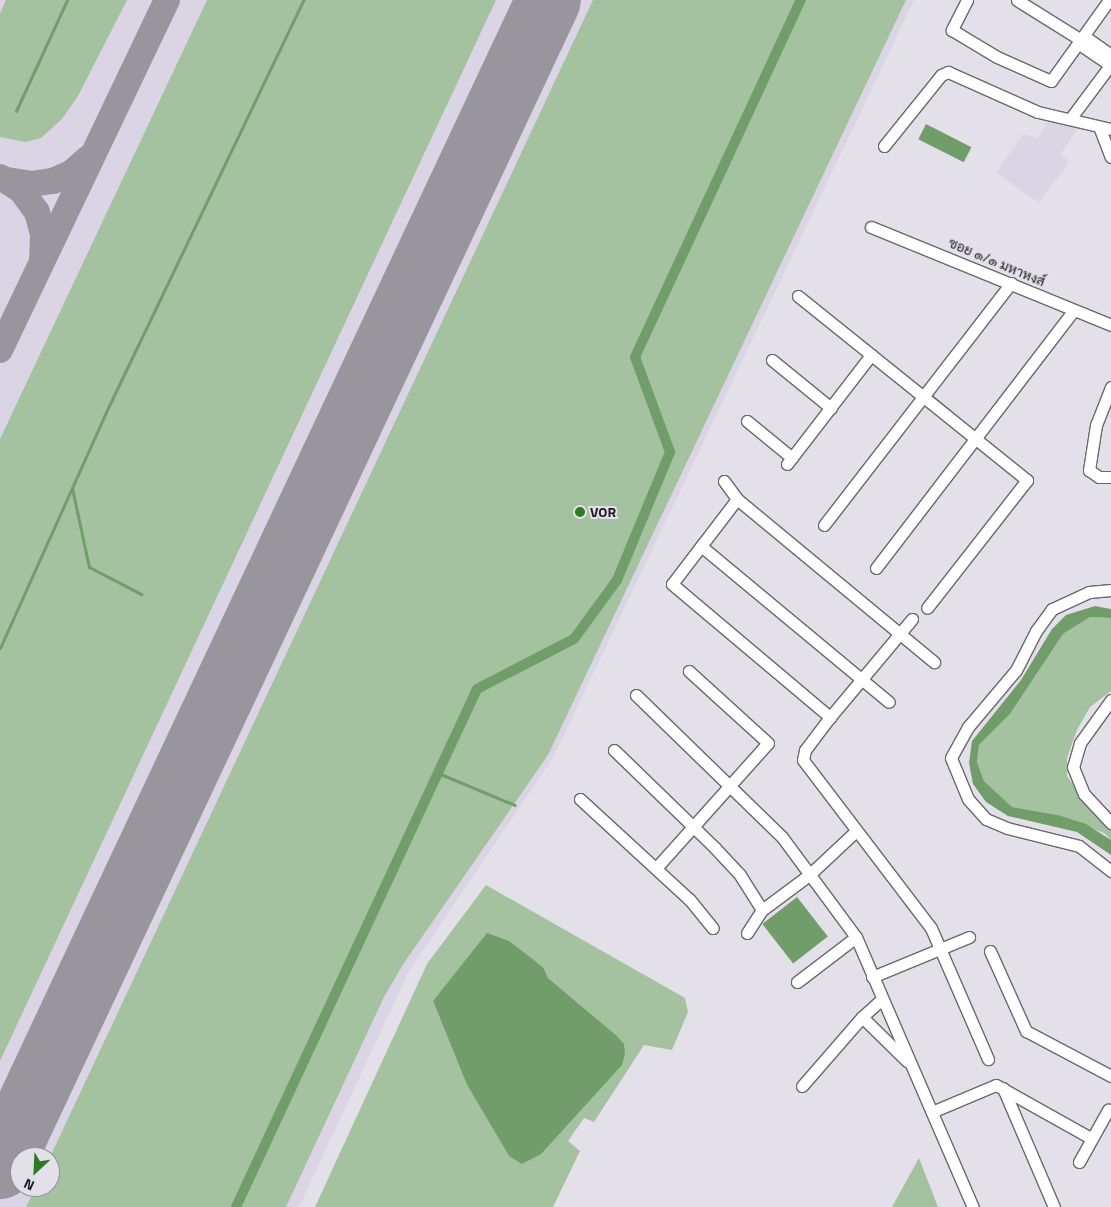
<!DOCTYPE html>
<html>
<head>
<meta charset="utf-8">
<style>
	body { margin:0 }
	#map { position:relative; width:1111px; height:1207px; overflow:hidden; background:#e4e0e9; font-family:"Titillium Web",Sarabun,sans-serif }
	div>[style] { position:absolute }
	.built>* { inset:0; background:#dbd4e4 }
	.green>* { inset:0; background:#a4c29f }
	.water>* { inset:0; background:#719d6b; transform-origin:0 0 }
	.stream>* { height:3px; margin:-1.5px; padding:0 1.5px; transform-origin:1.5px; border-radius:1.5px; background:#719d6b }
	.canal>* { height:10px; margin:-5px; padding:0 5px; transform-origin:5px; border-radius:5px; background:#719d6b }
	.taxiway>* { height:26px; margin:-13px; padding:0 13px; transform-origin:13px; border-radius:13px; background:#98969c }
	.runway>* { height:65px; margin:-32.5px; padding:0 32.5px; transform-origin:32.5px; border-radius:32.5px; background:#98969c }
	.roads { filter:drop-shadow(1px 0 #6b676f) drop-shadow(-1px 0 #6b676f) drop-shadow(0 1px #6b676f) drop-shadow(0 -1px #6b676f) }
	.street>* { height:11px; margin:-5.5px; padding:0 5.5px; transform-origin:5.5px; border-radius:5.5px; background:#fff }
	.dots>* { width:14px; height:14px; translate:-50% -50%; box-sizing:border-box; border:2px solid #e4e0e9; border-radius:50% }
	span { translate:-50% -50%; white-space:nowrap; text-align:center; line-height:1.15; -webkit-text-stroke:4px #e4e0e9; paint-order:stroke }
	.street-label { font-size:14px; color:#1f1d21 }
	.poi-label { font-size:14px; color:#1f1d21; font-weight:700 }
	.left { translate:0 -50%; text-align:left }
	.north { position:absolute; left:10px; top:1147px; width:50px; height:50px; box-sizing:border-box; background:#e4e0e9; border:1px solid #959299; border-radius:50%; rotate:205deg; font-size:14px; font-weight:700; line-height:20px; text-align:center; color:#1f1d21 }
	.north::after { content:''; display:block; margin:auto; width:18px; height:22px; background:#2e7b23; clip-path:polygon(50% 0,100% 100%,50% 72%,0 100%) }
</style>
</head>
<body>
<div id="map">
	<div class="built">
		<div style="clip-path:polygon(evenodd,0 0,914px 0,553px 758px,410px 969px,299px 1207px,0 1207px,0 0,20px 1157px,50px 1157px,50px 1187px,20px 1187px,20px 1157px)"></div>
		<div style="clip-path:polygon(1050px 118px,1080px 125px,1061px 154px,1069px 162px,1039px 203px,996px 173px,1023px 134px,1038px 138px)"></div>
	</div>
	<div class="green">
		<div style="clip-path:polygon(6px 0,127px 0,78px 96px,62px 119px,41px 138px,26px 142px,0 137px,0 14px)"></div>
		<div style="clip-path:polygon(207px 0,496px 0,0 1061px,0 439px)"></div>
		<div style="clip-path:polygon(593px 0,906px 0,548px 755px,404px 963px,384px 997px,286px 1207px,26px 1207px,36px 1187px,50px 1187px,50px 1157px)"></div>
		<div style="clip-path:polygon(1090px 617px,1111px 618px,1111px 691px,1090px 707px,1077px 730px,1067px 758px,1067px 776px,1095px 815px,1111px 830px,1111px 840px,1104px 833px,1058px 815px,1012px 807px,984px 781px,977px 762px,979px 745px,1010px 714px,1063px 634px)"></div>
		<div style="clip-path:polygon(evenodd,486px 885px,685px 998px,688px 1012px,672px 1050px,644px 1045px,594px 1122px,584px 1118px,568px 1141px,580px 1151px,553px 1207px,315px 1207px,427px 964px,486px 885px,544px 967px,548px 978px,616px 1035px,509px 1156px,467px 1085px,433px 1001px,544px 967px)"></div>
		<div style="clip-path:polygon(919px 1158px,938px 1207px,892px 1207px)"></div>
	</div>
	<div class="water">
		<div style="left:926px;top:124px;width:51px;height:17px;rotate:27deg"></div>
		<div style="clip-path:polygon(1095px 606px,1111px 609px,1111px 618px,1090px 617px,1063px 634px,1010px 714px,979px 745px,977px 762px,984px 781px,1012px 807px,1058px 815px,1086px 824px,1111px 840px,1111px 855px,1077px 832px,1008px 816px,986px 802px,973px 784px,969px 763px,972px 741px,1021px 680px,1052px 629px,1066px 615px)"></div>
		<div style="left:797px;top:897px;width:50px;height:44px;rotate:52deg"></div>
		<div style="clip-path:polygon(487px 933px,509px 941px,544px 968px,548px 978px,616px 1035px,624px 1044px,625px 1054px,622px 1065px,541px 1154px,522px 1164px,509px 1156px,467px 1085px,433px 1001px)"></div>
	</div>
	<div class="stream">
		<div style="left:16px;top:111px;width:122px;rotate:-65.3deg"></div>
		<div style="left:930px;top:395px;width:26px;rotate:39deg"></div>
		<div style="left:72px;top:488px;width:81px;rotate:77.9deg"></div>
		<div style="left:89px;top:567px;width:59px;rotate:27.4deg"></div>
		<div style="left:0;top:648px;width:259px;rotate:-65.8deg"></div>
		<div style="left:106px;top:412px;width:457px;rotate:-64.4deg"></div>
		<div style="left:438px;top:773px;width:83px;rotate:22.6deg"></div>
	</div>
	<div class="canal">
		<div style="left:236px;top:1207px;width:571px;rotate:-65.05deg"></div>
		<div style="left:477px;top:689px;width:109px;rotate:-27.3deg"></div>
		<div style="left:574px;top:639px;width:73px;rotate:-53.9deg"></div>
		<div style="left:617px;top:580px;width:139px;rotate:-67.5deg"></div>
		<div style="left:670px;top:452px;width:101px;rotate:-110.2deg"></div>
		<div style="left:635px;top:357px;width:394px;rotate:-65.1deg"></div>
	</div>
	<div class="taxiway">
		<div style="left:0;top:177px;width:25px;rotate:32deg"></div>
		<div style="left:21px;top:190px;width:27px;rotate:54deg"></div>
		<div style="left:37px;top:212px;width:24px;rotate:75deg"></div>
		<div style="left:43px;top:235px;width:23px;rotate:92deg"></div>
		<div style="left:7px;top:180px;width:24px;rotate:9deg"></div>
		<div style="left:31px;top:184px;width:22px;rotate:-8deg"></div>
		<div style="left:53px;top:181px;width:20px;rotate:-24deg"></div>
		<div style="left:71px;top:173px;width:23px;rotate:-41deg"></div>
		<div style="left:0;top:350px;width:388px;rotate:-64.5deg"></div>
	</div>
	<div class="runway">
		<div style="left:0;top:1166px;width:1288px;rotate:-64.83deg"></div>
	</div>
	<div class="roads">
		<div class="street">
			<div style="left:967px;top:0;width:34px;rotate:117deg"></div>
			<div style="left:952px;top:30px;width:52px;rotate:31deg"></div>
			<div style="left:997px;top:57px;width:59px;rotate:24deg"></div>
			<div style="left:1051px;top:81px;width:100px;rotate:-54.4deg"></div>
			<div style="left:1017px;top:0;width:75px;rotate:32deg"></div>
			<div style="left:1084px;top:36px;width:33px;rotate:35deg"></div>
			<div style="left:1079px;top:44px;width:37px;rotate:34deg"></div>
			<div style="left:1070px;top:119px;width:69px;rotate:-53.3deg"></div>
			<div style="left:1100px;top:129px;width:30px;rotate:69deg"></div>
			<div style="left:884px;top:146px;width:91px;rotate:-51.2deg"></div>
			<div style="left:941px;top:75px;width:8px;rotate:-23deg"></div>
			<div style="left:948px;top:72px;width:98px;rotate:24deg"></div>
			<div style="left:1038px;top:112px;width:75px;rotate:13.1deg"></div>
			<div style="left:871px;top:227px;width:259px;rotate:22.2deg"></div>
			<div style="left:798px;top:296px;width:294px;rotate:38.8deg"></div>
			<div style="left:1027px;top:480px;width:162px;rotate:128deg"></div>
			<div style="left:772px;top:360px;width:76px;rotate:39.1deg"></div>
			<div style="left:1111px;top:387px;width:41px;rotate:111.5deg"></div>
			<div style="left:1096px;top:425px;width:46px;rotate:98.8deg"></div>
			<div style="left:1089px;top:470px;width:12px;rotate:35deg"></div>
			<div style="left:1099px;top:477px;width:12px"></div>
			<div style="left:747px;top:421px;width:58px;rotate:39.4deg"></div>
			<div style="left:787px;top:464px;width:138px;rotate:-52.4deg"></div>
			<div style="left:724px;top:481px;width:22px;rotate:54deg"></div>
			<div style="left:737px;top:499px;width:256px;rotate:39.6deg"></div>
			<div style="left:737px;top:499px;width:107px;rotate:127.4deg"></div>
			<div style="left:672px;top:584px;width:207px;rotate:40.1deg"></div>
			<div style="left:824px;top:525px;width:306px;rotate:-52.3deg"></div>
			<div style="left:701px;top:546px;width:244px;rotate:39.7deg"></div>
			<div style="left:876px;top:568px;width:324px;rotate:-52.5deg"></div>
			<div style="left:1111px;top:590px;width:22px;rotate:175deg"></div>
			<div style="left:1089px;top:592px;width:41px;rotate:155.3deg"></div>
			<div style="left:1052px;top:609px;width:27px;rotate:126deg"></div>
			<div style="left:1036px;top:631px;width:44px;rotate:117.1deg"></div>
			<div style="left:1016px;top:670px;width:75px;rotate:130.1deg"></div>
			<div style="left:968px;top:727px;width:35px;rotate:119deg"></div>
			<div style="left:951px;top:758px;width:44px;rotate:67.5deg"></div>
			<div style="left:968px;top:799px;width:27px;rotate:48deg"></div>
			<div style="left:986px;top:819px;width:23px;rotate:23deg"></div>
			<div style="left:1007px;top:828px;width:74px;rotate:14deg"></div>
			<div style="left:1079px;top:846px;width:41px;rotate:38deg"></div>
			<div style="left:912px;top:619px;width:128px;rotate:129.9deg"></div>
			<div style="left:830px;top:717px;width:41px;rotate:127.1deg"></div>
			<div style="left:805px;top:750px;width:10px;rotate:101deg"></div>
			<div style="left:803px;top:760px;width:211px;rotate:52.7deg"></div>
			<div style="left:931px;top:928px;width:143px;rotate:66.5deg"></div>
			<div style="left:636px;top:695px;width:204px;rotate:44.2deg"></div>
			<div style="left:782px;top:837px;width:124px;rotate:53.5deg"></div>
			<div style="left:856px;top:937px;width:294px;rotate:66.6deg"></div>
			<div style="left:1111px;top:700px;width:53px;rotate:125.8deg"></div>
			<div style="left:1080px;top:743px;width:25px;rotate:106deg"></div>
			<div style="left:1073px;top:767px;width:29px;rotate:68deg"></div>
			<div style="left:1084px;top:794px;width:40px;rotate:47deg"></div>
			<div style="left:614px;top:750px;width:141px;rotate:44.1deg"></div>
			<div style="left:715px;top:848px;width:37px;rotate:47deg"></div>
			<div style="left:740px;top:875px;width:41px;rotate:57.8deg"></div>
			<div style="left:580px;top:799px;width:149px;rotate:42.6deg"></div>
			<div style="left:690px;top:900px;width:36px;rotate:51deg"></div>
			<div style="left:657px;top:867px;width:166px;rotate:-48.2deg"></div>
			<div style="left:768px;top:743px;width:107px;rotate:-137.7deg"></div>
			<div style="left:747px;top:933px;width:27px;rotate:-57deg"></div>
			<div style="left:762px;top:910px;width:59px;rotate:-36.7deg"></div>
			<div style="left:809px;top:875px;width:64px;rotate:-43.1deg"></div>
			<div style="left:990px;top:951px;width:88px;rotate:65.8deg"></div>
			<div style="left:1026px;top:1031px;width:96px;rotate:27.9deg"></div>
			<div style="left:872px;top:977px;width:105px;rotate:-22.4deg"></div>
			<div style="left:797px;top:982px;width:74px;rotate:-37.3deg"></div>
			<div style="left:862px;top:1017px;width:63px;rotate:44.4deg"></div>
			<div style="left:802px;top:1086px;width:91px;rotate:-49deg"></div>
			<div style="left:862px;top:1017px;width:25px;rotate:-42deg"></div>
			<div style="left:1003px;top:1088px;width:129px;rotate:66.8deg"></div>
			<div style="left:934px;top:1111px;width:67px;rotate:-22.8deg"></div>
			<div style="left:996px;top:1085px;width:109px;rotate:29.2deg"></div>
			<div style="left:1079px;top:1162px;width:60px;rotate:-60.9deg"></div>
		</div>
	</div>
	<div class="dots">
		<div style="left:580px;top:512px;background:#2e7b23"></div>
	</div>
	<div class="street-label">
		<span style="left:997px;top:262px;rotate:23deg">ซอย ๑/๑ มหาหงส์</span>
	</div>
	<div class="poi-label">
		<span class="left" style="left:590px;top:512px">VOR</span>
	</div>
	<div class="north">N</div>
</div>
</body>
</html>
